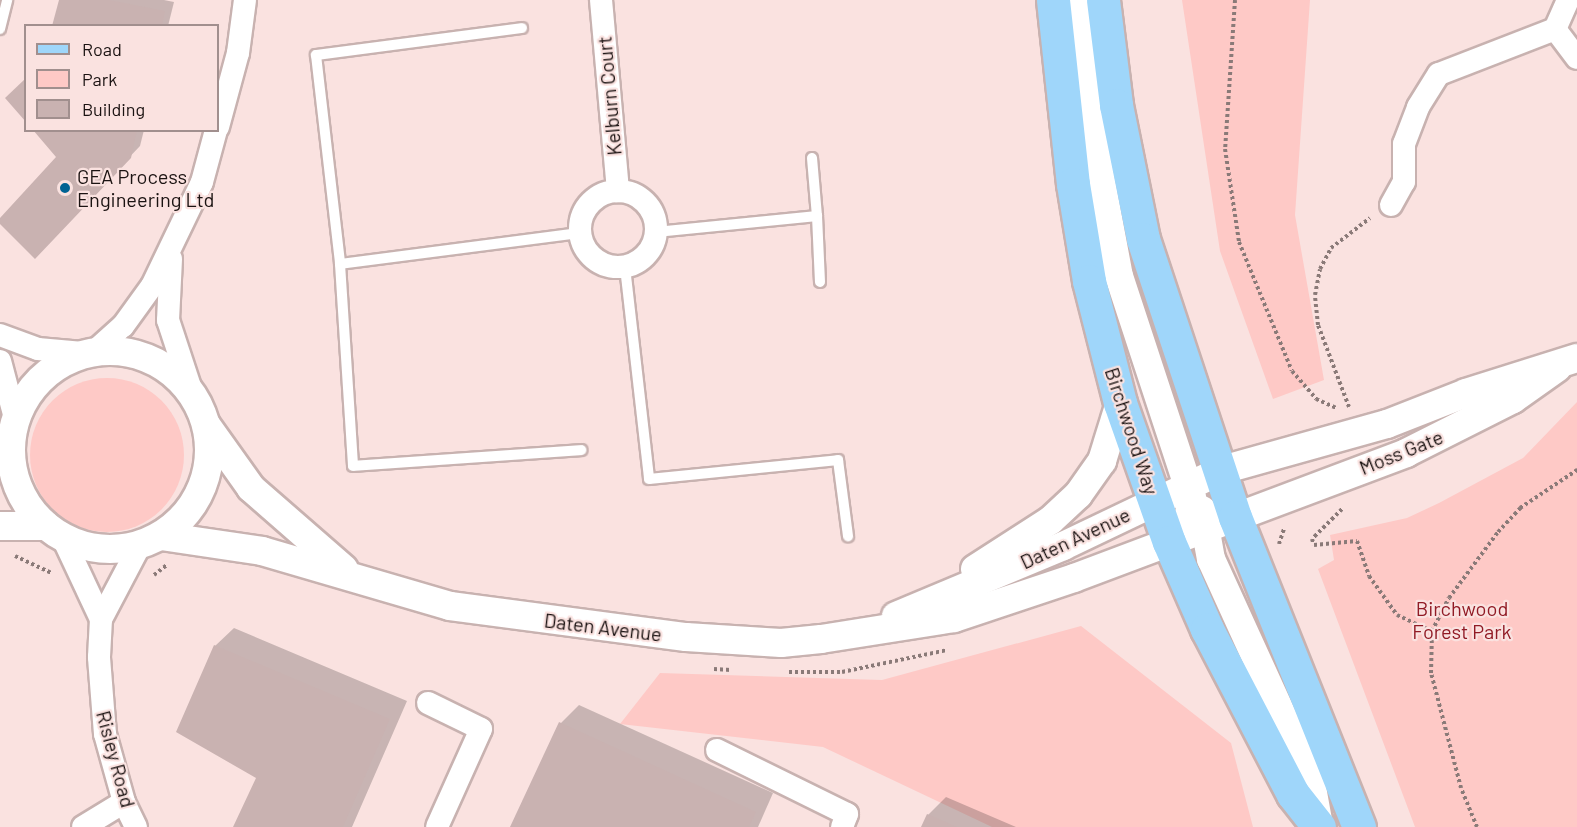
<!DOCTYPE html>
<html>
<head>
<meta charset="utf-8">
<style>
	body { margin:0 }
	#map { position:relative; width:1577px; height:827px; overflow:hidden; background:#fae2e0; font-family:Barlow,sans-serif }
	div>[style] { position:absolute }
	.green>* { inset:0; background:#fec9c6 }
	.round { border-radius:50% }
	.shadow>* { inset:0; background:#0003 }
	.building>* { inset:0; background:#c9b2b1 }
	.path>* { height:4px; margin-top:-2px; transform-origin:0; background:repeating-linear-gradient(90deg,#8a7a78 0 3px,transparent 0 6px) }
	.roads { filter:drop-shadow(2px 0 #c8b2b0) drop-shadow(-2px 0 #c8b2b0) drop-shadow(0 2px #c8b2b0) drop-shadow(0 -2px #c8b2b0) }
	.service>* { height:10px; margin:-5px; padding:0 5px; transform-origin:5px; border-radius:5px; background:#fff }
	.minor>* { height:22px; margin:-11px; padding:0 11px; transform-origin:11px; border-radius:11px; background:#fff }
	.minor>.ring { margin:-11px; padding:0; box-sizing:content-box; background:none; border:22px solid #fff; border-radius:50% }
	.tertiary>* { height:28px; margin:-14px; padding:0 14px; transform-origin:14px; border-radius:14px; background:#fff }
	.tertiary>.ring { margin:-14px; padding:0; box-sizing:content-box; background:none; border:28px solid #fff; border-radius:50% }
	.primary>* { height:33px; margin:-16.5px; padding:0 16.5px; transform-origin:16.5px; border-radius:16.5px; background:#9fd6fa }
	.dots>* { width:16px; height:16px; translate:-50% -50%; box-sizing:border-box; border:3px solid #fae2e0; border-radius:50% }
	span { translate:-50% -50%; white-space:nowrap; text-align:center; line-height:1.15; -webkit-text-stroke:4.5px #fae2e0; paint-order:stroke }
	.street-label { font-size:20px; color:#1b1312 }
	.poi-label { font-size:20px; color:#1b1312 }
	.left { translate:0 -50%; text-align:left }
	.park-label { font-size:20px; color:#911b25 }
	.legend { position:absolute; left:24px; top:24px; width:195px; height:108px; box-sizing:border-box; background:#fae2e0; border:2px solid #a18f8e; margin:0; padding:8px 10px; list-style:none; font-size:18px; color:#1b1312 }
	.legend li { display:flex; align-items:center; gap:12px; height:30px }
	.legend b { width:30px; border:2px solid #a18f8e }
</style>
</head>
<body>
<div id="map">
	<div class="green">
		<div style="clip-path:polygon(1182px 0,1310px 0,1295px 215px,1324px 380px,1273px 399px,1220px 251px)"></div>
		<div class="round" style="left:30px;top:378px;width:154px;height:154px"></div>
		<div style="clip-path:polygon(1577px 402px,1577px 827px,1415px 827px,1318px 569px,1334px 560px,1330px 535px,1407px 518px,1439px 503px,1523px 458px)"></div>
		<div style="clip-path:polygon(1081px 626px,1231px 743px,1253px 827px,992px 827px,823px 747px,620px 724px,660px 673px,882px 680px)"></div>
	</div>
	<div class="shadow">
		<div style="clip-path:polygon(61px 0,164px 0,174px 2px,168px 26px,53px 26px)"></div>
		<div style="clip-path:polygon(35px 130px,144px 130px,140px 146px,44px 247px,0 222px,58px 157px)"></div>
		<div style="clip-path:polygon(234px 628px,407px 701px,352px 827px,234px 827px,258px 778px,215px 646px)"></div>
		<div style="clip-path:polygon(579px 705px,773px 793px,758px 827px,512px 827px,561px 723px)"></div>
		<div style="clip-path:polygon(946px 797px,1016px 827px,922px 827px,928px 815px)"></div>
	</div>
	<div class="building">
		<div style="clip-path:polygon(59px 0,109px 0,165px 11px,162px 26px,52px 26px)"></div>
		<div style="clip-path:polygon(26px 78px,26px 122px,5px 98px)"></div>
		<div style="clip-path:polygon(33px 130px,137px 130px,131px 158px,35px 259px,0 224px,0 218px,56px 157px)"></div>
		<div style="clip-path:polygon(214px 645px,390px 719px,343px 827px,233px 827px,256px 778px,176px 732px)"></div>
		<div style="clip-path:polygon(559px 722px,756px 812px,749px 827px,510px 827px)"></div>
		<div style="clip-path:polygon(927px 814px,957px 827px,921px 827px)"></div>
	</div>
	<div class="path">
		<div style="left:1235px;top:0;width:149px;rotate:93.8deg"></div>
		<div style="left:1225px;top:149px;width:94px;rotate:81.4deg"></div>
		<div style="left:1239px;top:242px;width:139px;rotate:67.7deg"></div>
		<div style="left:1292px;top:371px;width:37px;rotate:49deg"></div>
		<div style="left:1316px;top:399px;width:22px;rotate:24deg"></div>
		<div style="left:1349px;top:407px;width:88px;rotate:-110.7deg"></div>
		<div style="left:1318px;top:325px;width:30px;rotate:-96deg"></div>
		<div style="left:1315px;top:295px;width:26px;rotate:-79deg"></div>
		<div style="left:1320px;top:269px;width:24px;rotate:-62deg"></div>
		<div style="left:1331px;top:248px;width:49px;rotate:-37.6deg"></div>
		<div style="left:1342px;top:509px;width:42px;rotate:135deg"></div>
		<div style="left:1312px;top:539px;width:6px;rotate:72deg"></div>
		<div style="left:1314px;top:545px;width:43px;rotate:-5.3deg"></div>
		<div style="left:1357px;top:541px;width:37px;rotate:71deg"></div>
		<div style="left:1369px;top:576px;width:48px;rotate:54.3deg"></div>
		<div style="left:1397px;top:615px;width:38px;rotate:25deg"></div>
		<div style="left:1279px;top:544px;width:16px;rotate:-72deg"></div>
		<div style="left:15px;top:556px;width:40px;rotate:25deg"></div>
		<div style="left:154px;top:575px;width:16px;rotate:-38deg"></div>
		<div style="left:714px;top:669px;width:17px;rotate:3deg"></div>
		<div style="left:789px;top:672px;width:53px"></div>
		<div style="left:842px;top:672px;width:107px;rotate:-11.8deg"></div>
		<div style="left:1477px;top:827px;width:42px;rotate:-112.3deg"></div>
		<div style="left:1461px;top:788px;width:119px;rotate:-104.6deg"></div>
		<div style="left:1431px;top:673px;width:42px;rotate:-88.6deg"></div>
		<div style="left:1432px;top:631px;width:37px;rotate:-63deg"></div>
		<div style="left:1449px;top:598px;width:82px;rotate:-53.4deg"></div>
		<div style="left:1498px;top:532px;width:33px;rotate:-47deg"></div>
		<div style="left:1520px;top:508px;width:69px;rotate:-33.7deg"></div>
	</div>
	<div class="roads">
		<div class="service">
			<div style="left:522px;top:28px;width:208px;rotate:172.5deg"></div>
			<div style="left:316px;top:55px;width:210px;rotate:83.4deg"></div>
			<div style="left:340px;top:264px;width:202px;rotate:86.3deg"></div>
			<div style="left:353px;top:466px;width:229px;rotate:-4deg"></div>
			<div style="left:0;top:29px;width:30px;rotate:-76deg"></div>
			<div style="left:812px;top:158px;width:58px;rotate:85.1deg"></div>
			<div style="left:656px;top:232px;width:162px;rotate:-5.7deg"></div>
			<div style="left:817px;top:216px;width:66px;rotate:87.4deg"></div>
			<div style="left:340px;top:264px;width:242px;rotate:-7.4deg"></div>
			<div style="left:625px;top:267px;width:213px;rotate:83.5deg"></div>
			<div style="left:649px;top:479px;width:190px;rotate:-5.7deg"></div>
			<div style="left:838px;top:460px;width:77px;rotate:82.5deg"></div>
		</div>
		<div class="minor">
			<div style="left:601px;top:0;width:192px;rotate:84.9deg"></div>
			<div style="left:1568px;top:0;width:32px;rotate:114deg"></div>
			<div style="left:1555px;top:29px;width:36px;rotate:53deg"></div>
			<div style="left:218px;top:127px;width:77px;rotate:-74.9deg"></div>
			<div style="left:238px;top:53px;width:53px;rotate:-82.5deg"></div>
			<div class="ring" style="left:580px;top:191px;width:54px;height:54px"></div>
			<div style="left:1391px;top:205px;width:26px;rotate:-61deg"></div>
			<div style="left:1404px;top:182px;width:38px;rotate:-90deg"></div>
			<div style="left:1404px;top:144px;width:40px;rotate:-69deg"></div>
			<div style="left:1418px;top:107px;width:39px;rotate:-58deg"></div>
			<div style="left:1439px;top:74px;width:124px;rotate:-21.2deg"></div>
			<div style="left:171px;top:259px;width:61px;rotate:92.8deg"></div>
			<div style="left:168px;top:320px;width:74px;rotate:71.8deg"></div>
			<div style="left:0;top:335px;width:40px;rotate:20.2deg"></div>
			<div style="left:38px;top:349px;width:45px;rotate:5.1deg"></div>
			<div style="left:96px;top:350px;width:36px;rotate:-42deg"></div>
			<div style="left:123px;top:326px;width:49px;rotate:-54.1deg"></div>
			<div style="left:152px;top:286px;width:115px;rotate:-64.3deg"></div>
			<div style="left:202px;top:182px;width:54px;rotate:-74.9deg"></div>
			<div style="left:0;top:361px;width:59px;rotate:75.3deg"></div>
			<div style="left:63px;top:538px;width:89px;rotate:64.9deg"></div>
			<div style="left:428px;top:703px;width:59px;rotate:26.1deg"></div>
			<div style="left:481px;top:729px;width:107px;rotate:114.2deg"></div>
			<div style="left:717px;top:750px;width:145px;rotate:26.2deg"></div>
			<div style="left:847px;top:814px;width:14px;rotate:111deg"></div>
			<div style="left:83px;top:827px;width:48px;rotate:-31.4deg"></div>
			<div style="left:136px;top:827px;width:28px;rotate:-116deg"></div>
			<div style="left:124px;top:802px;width:71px;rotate:-105.6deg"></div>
			<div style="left:105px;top:734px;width:77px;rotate:-94.5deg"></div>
			<div style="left:99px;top:657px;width:38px;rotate:-87deg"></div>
			<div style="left:101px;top:619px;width:84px;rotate:-62.2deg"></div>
		</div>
		<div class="tertiary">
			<div style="left:1081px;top:0;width:111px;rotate:86.4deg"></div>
			<div style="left:1088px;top:111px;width:168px;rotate:79.4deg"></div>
			<div style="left:1119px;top:276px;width:234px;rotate:71.8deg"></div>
			<div style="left:1192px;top:498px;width:26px;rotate:101deg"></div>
			<div style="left:1187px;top:524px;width:25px;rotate:135deg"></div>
			<div class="ring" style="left:11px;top:351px;width:170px;height:170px"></div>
			<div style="left:207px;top:426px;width:76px;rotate:54.6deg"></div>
			<div style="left:251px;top:488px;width:123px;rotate:41.1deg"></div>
			<div style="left:1202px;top:510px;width:50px;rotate:79.6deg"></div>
			<div style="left:1211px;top:559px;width:239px;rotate:65.5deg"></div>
			<div style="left:1310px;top:776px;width:51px;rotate:79.8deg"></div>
			<div style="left:0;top:526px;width:46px"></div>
			<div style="left:161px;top:536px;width:102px;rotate:8.4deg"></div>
			<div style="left:262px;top:551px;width:196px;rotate:16.3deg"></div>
			<div style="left:450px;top:606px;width:238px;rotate:7.5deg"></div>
			<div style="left:686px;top:637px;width:95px;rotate:3.6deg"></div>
			<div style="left:781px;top:643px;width:40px;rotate:-5.7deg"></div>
			<div style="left:821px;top:639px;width:135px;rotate:-9deg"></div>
			<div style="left:954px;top:618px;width:126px;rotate:-18.4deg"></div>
			<div style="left:1074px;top:578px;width:355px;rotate:-20.6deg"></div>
			<div style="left:1406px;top:453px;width:120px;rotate:-26.8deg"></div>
			<div style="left:1513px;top:399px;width:54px;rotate:-35.2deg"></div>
			<div style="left:975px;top:569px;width:90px;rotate:-32.8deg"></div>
			<div style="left:1051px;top:520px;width:37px;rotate:-43deg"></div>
			<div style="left:1078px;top:495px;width:42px;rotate:-54.8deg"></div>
			<div style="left:1102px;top:461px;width:61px;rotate:-72.8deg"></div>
			<div style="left:896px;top:616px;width:181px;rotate:-22.7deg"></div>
			<div style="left:1063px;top:546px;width:176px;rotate:-25.5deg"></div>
			<div style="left:1222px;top:470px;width:171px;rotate:-15.6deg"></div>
			<div style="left:1387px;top:424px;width:85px;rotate:-21.4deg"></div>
			<div style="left:1466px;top:393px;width:116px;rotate:-17.5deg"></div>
		</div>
		<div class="primary">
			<div style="left:1053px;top:0;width:185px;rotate:83.8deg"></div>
			<div style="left:1073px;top:184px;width:98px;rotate:80.6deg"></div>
			<div style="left:1089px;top:281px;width:126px;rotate:75.7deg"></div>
			<div style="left:1120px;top:403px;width:147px;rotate:70.6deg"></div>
			<div style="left:1169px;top:542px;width:95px;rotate:66.4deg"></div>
			<div style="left:1207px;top:629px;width:186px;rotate:62.5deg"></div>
			<div style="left:1293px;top:794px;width:42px;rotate:51.8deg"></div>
			<div style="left:1103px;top:0;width:106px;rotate:82.9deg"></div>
			<div style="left:1116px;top:105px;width:137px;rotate:78.6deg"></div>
			<div style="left:1143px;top:239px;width:293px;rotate:71.7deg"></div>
			<div style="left:1235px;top:517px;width:334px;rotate:68.2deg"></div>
		</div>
	</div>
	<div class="dots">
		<div style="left:65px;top:188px;background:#016393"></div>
	</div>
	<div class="street-label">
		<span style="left:609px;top:96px;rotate:-95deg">Kelburn Court</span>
		<span style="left:1132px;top:431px;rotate:72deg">Birchwood Way</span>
		<span style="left:1401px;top:452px;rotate:-22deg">Moss Gate</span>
		<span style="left:1075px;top:538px;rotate:-25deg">Daten Avenue</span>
		<span style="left:603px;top:627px;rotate:7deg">Daten Avenue</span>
		<span style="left:116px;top:759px;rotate:75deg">Risley Road</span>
	</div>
	<div class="poi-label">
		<span class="left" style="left:77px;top:188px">GEA Process<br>Engineering Ltd</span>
	</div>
	<div class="park-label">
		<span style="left:1462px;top:620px">Birchwood<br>Forest Park</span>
	</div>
	<ul class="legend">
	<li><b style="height:8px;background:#9fd6fa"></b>Road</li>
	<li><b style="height:16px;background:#fec9c6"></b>Park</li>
	<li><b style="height:16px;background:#c9b2b1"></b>Building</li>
	</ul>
</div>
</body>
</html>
